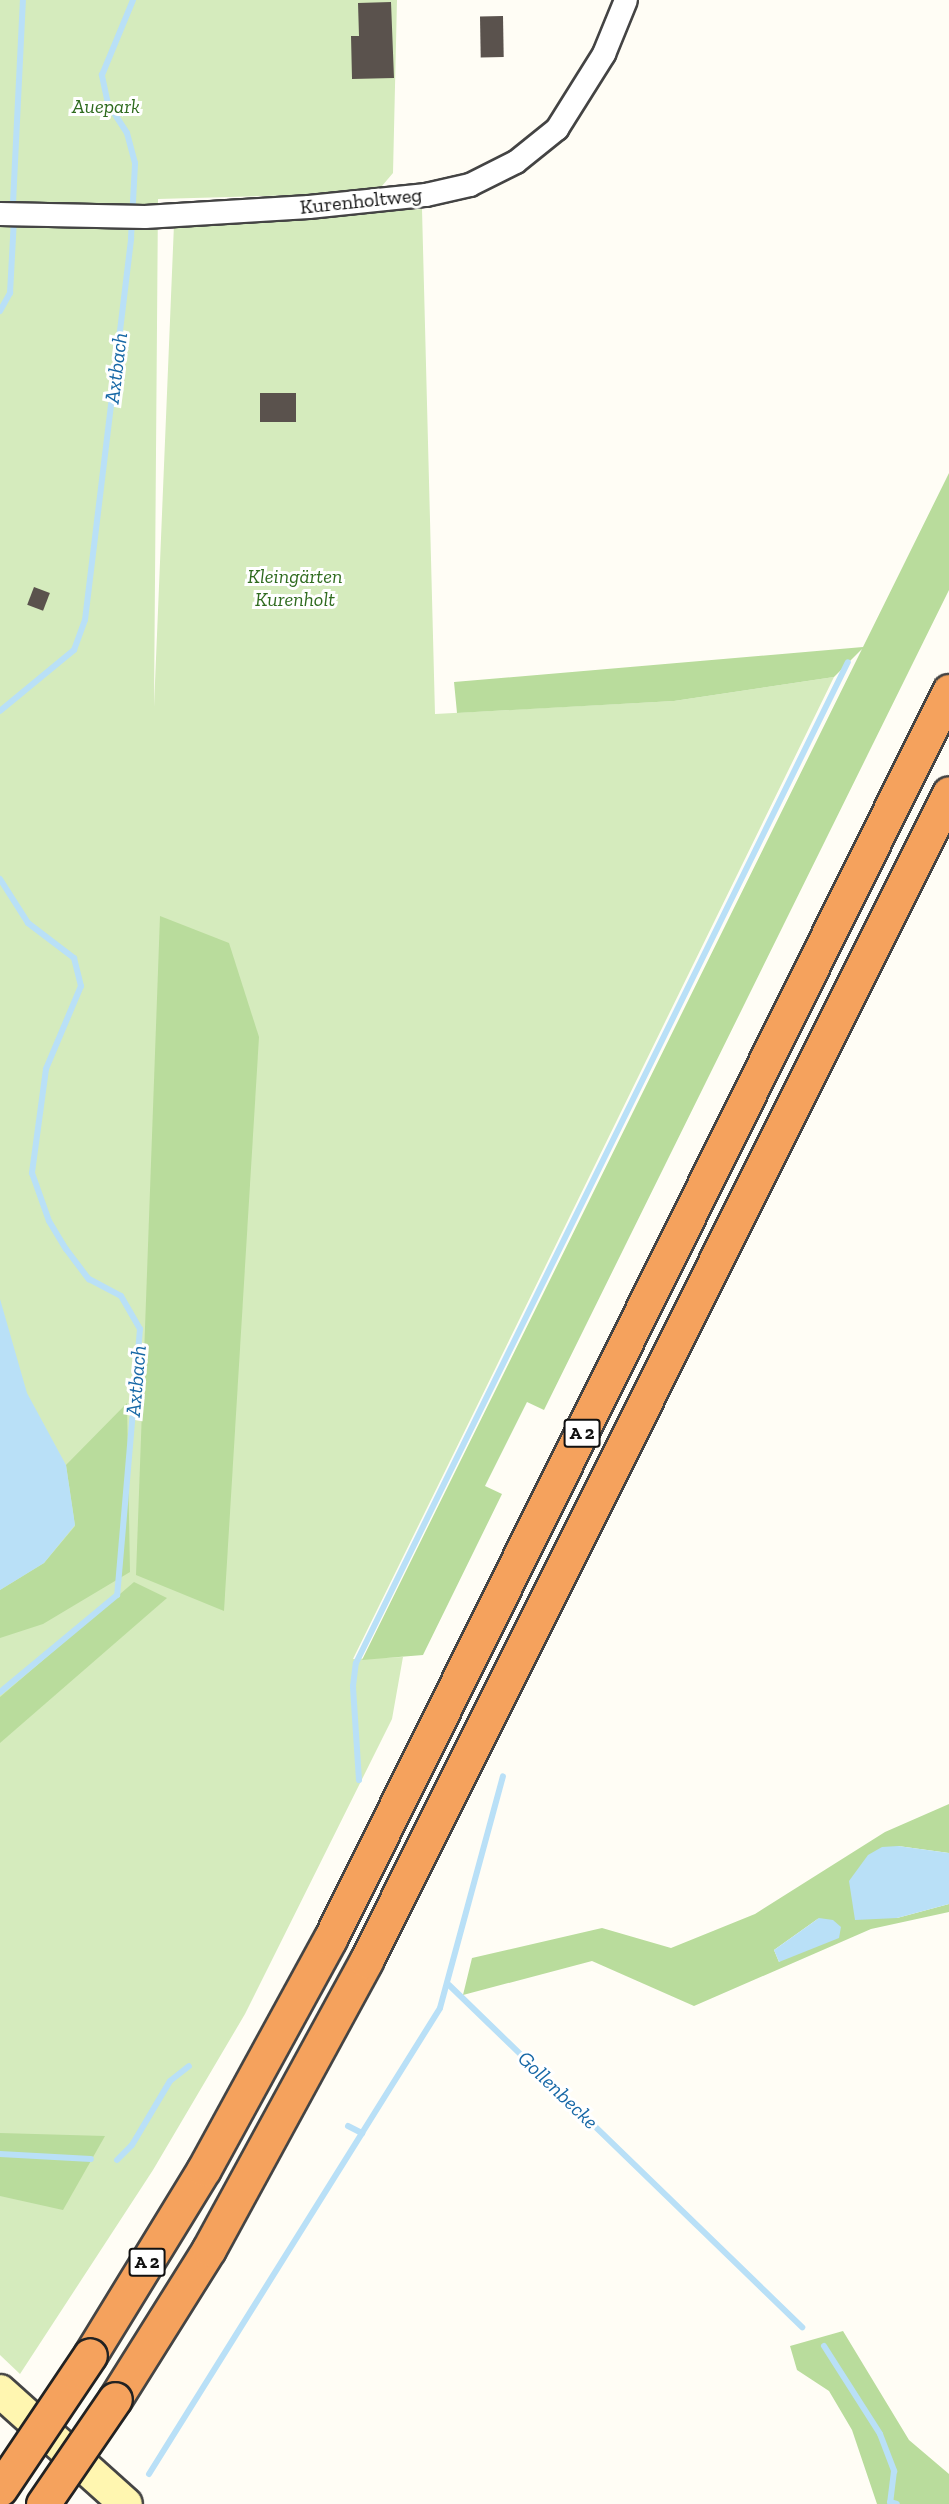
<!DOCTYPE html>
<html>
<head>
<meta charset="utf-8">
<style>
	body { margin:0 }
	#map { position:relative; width:949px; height:2504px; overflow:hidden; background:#fffdf5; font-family:"Zilla Slab",serif }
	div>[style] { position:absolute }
	.green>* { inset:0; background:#d5ebbd }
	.forest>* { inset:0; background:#b9dc9c }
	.water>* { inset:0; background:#b9e0f7 }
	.stream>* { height:6px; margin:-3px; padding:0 3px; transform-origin:3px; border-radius:3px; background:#b9e0f7 }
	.building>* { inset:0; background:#5a524d; transform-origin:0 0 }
	.roads { filter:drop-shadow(2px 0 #444) drop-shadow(-2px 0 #444) drop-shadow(0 2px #444) drop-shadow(0 -2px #444) }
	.minor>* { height:22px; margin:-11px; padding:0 11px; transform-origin:11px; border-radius:11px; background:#fff }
	.secondary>* { height:32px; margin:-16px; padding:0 16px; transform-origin:16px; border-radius:16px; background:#fff6b0 }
	.motorway>* { height:33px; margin:-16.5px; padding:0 16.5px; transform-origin:16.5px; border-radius:16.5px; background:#f5a25d }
	.bridges { filter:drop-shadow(2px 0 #222) drop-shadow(-2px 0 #222) drop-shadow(0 2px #222) drop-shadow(0 -2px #222) }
	.motorway-bridge>* { height:33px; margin:-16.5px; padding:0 16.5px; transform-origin:16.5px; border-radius:16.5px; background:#f5a25d }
	span { translate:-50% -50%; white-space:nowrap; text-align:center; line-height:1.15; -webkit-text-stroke:6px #fff; paint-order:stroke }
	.shield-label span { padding:2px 4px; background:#fff; border:2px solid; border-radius:4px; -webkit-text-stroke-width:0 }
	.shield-label { font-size:18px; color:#111; font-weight:700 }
	.park-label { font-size:20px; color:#2f6b1f; font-style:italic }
	.street-label { font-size:20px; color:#111 }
	.water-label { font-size:21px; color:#1768a6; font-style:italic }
</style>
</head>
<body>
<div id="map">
	<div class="green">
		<div style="clip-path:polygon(0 0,397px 0,393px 173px,376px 193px,158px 199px,154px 707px,174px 224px,422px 209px,435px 714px,674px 701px,834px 677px,353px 1659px,403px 1657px,392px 1719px,245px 2014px,153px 2170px,20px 2374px,0 2355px)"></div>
	</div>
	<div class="forest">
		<div style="clip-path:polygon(949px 473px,949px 590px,544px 1410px,527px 1402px,485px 1486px,502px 1494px,423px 1655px,362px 1660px,862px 649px,834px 677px,674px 701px,457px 713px,454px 682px,863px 647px)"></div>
		<div style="clip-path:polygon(160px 916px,229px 943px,259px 1037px,224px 1611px,136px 1575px)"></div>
		<div style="clip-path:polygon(127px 1403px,130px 1572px,43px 1624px,0 1638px,0 1590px,44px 1563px,75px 1526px,66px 1465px)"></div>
		<div style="clip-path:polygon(134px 1582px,167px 1598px,0 1743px,0 1697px)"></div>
		<div style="clip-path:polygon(evenodd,949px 1804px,949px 1853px,898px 1846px,897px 1918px,949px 1904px,949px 1912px,871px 1929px,694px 2006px,592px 1961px,463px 1995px,472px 1958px,602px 1928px,671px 1948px,755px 1914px,885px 1832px,949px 1804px,819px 1918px,779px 1962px,774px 1950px,819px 1918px)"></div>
		<div style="clip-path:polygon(0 2133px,105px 2136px,63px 2210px,0 2196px)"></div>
		<div style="clip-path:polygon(843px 2331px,909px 2440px,949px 2474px,949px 2504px,877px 2504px,852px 2430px,829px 2391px,797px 2370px,790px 2346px)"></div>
	</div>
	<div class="water">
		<div style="clip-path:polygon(0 1299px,27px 1393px,66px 1465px,75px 1525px,44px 1563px,0 1590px)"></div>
		<div style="clip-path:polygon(898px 1846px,949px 1853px,949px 1904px,897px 1918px,855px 1920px,849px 1881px,868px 1855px,882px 1847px)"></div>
		<div style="clip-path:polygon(819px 1918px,833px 1920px,841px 1927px,839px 1938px,779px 1962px,774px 1950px)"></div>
	</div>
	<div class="stream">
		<div style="left:13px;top:203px;width:203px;rotate:-87.2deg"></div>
		<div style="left:0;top:311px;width:21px;rotate:-61deg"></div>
		<div style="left:10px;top:293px;width:74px;rotate:-86.9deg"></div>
		<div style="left:0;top:711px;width:96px;rotate:-39.5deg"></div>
		<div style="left:74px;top:650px;width:32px;rotate:-70deg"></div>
		<div style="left:85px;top:620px;width:385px;rotate:-83.1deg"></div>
		<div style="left:131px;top:238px;width:75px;rotate:-86.9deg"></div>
		<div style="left:135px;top:163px;width:31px;rotate:-105deg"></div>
		<div style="left:127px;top:133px;width:35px;rotate:-123deg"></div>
		<div style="left:108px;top:104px;width:30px;rotate:-102deg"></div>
		<div style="left:102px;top:75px;width:81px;rotate:-67.5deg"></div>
		<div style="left:0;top:879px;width:52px;rotate:57.5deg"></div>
		<div style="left:28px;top:923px;width:58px;rotate:37.3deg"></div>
		<div style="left:74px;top:958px;width:29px;rotate:76deg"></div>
		<div style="left:81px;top:986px;width:90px;rotate:112.9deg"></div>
		<div style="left:46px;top:1069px;width:105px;rotate:97.7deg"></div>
		<div style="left:32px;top:1173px;width:51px;rotate:70.5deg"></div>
		<div style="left:49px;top:1221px;width:33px;rotate:59deg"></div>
		<div style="left:66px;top:1249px;width:38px;rotate:53deg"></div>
		<div style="left:89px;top:1279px;width:36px;rotate:28deg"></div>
		<div style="left:121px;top:1296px;width:38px;rotate:60deg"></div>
		<div style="left:140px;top:1329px;width:267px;rotate:94.9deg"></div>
		<div style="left:117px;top:1595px;width:152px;rotate:140.3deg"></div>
		<div style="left:359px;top:1780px;width:94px;rotate:-93.7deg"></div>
		<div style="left:353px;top:1686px;width:23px;rotate:-83deg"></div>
		<div style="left:356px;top:1663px;width:1115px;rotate:-63.83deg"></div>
		<div style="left:449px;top:1985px;width:492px;rotate:44.1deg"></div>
		<div style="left:348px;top:2126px;width:16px;rotate:27deg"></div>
		<div style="left:362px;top:2133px;width:147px;rotate:-58deg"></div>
		<div style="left:440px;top:2008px;width:240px;rotate:-74.8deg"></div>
		<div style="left:0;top:2154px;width:91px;rotate:3.1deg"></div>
		<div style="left:117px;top:2160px;width:21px;rotate:-45deg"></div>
		<div style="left:132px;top:2145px;width:74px;rotate:-59.3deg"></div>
		<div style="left:170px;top:2081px;width:24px;rotate:-38deg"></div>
		<div style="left:824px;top:2346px;width:104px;rotate:57.5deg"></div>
		<div style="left:880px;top:2434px;width:40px;rotate:69deg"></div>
		<div style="left:894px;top:2471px;width:31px;rotate:97deg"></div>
		<div style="left:890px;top:2502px;width:7px;rotate:16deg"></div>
		<div style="left:149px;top:2474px;width:402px;rotate:-58deg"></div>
	</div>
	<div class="building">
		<div style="clip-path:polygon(391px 2px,394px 78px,352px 79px,351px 36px,359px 36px,358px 3px)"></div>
		<div style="left:503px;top:16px;width:41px;height:23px;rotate:89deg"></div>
		<div style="left:260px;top:393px;width:36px;height:29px"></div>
		<div style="left:34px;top:587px;width:17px;height:19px;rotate:21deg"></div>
	</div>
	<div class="roads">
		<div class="minor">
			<div style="left:0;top:214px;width:145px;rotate:1.2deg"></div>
			<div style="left:145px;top:217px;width:164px;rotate:-3.5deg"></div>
			<div style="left:309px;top:207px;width:118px;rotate:-5.9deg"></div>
			<div style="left:426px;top:195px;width:45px;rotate:-12.8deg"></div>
			<div style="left:470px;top:185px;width:51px;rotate:-26.6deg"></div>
			<div style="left:516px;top:162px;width:53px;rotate:-38.8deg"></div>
			<div style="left:557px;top:129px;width:89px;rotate:-57.9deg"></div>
			<div style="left:604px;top:54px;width:58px;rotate:-67.8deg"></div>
		</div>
		<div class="secondary">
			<div style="left:0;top:2391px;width:169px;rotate:41.9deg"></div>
		</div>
		<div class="motorway">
			<div style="left:90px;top:2355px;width:218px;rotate:-58.5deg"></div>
			<div style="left:204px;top:2169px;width:262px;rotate:-61.3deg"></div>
			<div style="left:330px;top:1939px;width:1393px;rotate:-63.62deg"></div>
			<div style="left:115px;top:2399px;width:177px;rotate:-57.9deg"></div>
			<div style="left:209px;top:2249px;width:328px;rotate:-61.4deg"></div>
			<div style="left:366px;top:1961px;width:1305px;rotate:-63.47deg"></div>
		</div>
	</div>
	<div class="bridges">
		<div class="motorway-bridge">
			<div style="left:0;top:2489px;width:161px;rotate:-56.1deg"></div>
			<div style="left:43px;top:2504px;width:127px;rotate:-55.6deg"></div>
		</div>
	</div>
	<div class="shield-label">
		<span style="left:582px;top:1433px">A 2</span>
		<span style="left:147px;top:2262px">A 2</span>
	</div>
	<div class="park-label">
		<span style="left:106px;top:106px">Auepark</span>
		<span style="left:295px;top:588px">Kleingärten<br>Kurenholt</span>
	</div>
	<div class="street-label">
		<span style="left:361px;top:201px;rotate:-6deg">Kurenholtweg</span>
	</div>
	<div class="water-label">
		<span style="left:116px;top:368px;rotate:-83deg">Axtbach</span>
		<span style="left:136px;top:1381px;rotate:-85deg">Axtbach</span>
		<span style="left:558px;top:2090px;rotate:44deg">Gollenbecke</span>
	</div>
</div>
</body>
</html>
